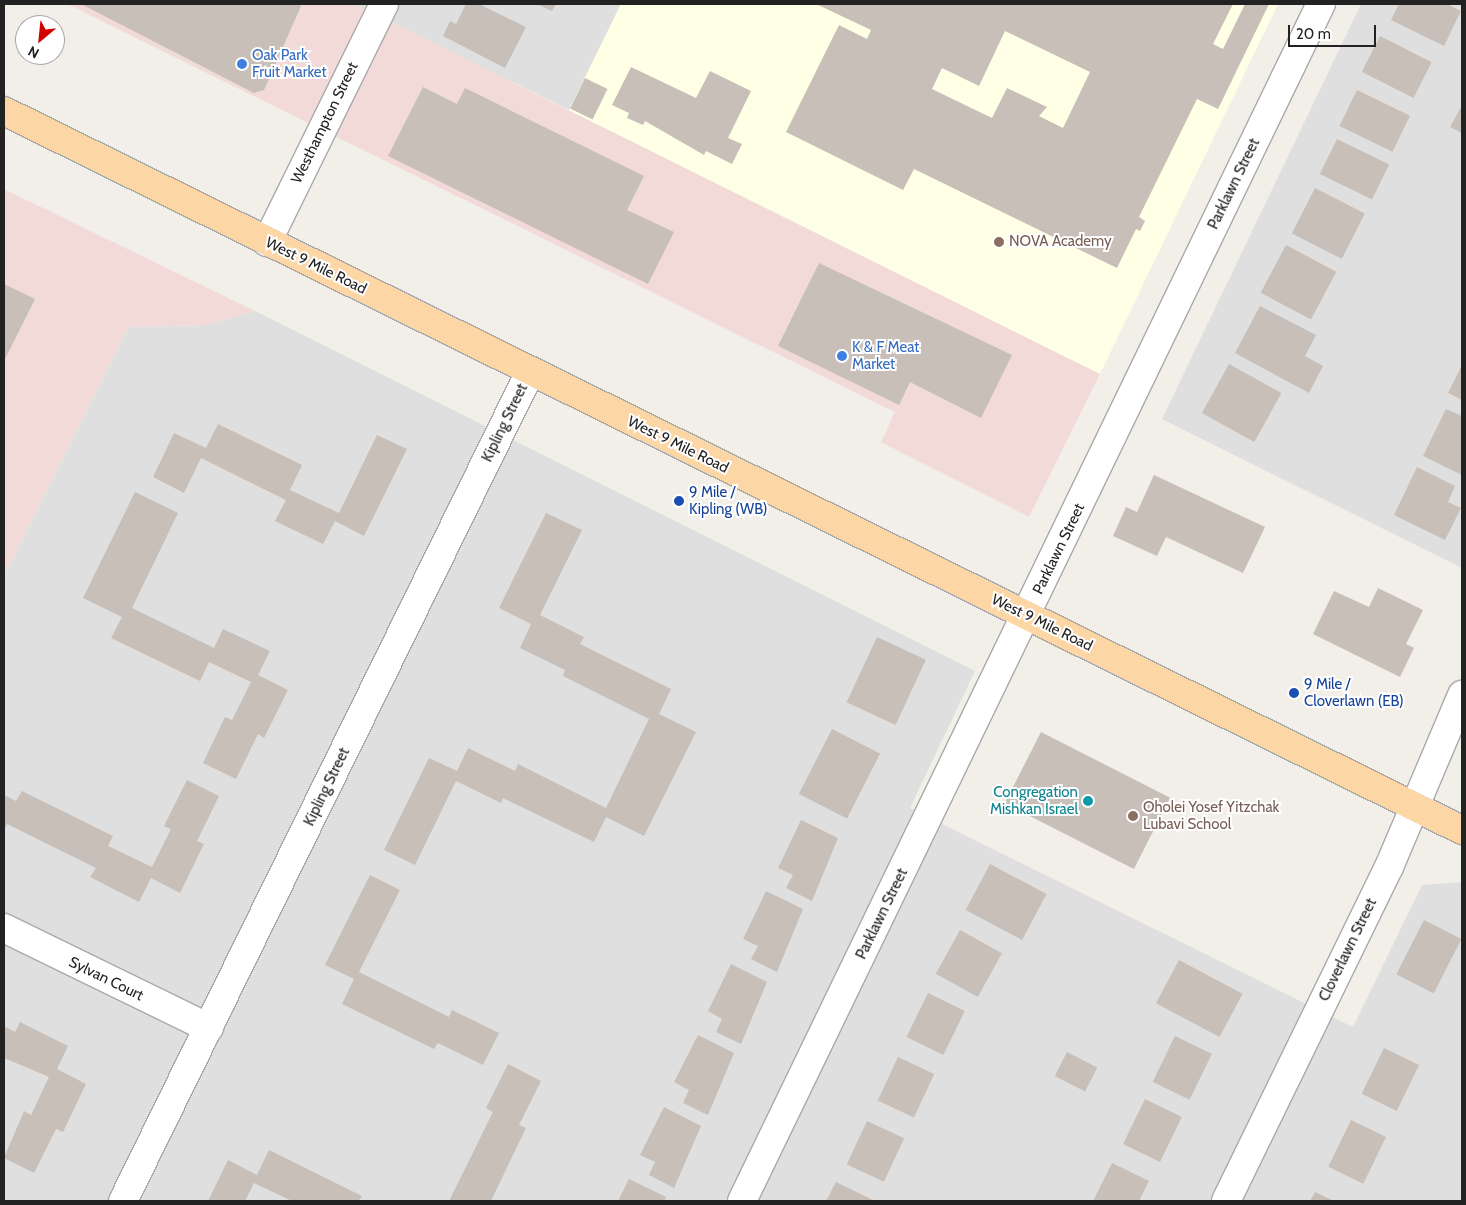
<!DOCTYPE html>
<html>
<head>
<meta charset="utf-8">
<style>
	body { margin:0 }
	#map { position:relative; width:1466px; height:1205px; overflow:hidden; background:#f2efe9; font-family:Cabin,sans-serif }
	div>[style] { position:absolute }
	.residential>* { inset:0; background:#e0dfdf }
	.commercial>* { inset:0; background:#f2dad9 }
	.education>* { inset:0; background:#ffffe5 }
	.building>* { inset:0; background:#c7bfb8; transform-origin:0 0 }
	.roads { filter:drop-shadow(1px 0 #a9a9a9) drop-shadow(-1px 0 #a9a9a9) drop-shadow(0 1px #a9a9a9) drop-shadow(0 -1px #a9a9a9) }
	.minor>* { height:28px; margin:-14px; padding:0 14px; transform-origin:14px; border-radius:14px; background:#fff }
	.major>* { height:28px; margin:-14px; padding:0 14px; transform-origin:14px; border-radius:14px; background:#fcd6a4 }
	.dots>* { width:14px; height:14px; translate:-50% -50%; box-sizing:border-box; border:2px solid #fff; border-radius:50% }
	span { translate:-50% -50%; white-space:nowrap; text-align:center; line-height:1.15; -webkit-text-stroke:4px #fff; paint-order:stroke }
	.shop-label { font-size:15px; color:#366cbe }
	.left { translate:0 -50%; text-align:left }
	.street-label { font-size:15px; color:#222 }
	.education-label { font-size:15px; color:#785e54 }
	.transit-label { font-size:15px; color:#164399 }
	.culture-label { font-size:15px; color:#0d838f }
	.right { translate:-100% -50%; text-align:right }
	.frame { position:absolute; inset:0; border:5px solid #222; pointer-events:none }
	.north { position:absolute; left:15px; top:15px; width:50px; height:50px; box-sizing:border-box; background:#fff; border:1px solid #a7a7a7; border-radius:50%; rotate:208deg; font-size:14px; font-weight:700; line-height:20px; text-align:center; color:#222 }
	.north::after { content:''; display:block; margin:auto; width:18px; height:22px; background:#d40000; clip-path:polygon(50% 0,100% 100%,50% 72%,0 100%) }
	.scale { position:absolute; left:1288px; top:25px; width:88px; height:22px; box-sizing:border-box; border:2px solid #222; border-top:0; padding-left:6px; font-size:15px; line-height:18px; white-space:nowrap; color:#222; -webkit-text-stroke:4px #fff; paint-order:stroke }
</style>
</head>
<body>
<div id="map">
	<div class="residential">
		<div style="clip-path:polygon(354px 4px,621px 4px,569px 110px)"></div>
		<div style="clip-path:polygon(1361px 4px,1462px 4px,1462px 568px,1162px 419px)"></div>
		<div style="clip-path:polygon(255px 311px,975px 671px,910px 808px,1353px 1027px,1422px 885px,1462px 882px,1462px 1201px,4px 1201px,4px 576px,128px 327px,208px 325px)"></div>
	</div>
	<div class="commercial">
		<div style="clip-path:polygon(67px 4px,354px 4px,1100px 374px,1029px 517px,881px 442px,895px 412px)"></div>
		<div style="clip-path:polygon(4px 189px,255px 311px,208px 325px,128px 327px,4px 576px)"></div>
	</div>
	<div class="education">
		<div style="clip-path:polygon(621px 4px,1278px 4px,1100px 374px,569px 110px)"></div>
	</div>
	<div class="building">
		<div style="clip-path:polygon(81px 4px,296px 4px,301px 6px,264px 90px,254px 93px)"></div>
		<div style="clip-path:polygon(466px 4px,479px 4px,526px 27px,505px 68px,443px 36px,450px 21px,456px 24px)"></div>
		<div style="clip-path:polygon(537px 4px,556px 4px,552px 11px)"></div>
		<div style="clip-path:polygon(evenodd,816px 4px,1233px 4px,1213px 44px,1223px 49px,1245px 4px,1269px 4px,1218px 109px,1197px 99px,1139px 217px,1145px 221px,1140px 231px,1136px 229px,1117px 268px,914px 169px,903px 190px,786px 132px,839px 25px,867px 39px,871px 30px,816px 4px,1005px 31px,1090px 72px,1063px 128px,1039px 116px,1047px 107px,1007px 88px,992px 118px,932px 89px,942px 68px,979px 86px,1005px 31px)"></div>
		<div style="clip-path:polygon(1399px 4px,1447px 4px,1461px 11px,1444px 46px,1391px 20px)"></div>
		<div style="left:1380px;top:36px;width:58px;height:40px;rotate:27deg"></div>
		<div style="clip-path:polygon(631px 67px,696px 98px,710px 71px,751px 91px,728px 138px,742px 144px,732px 164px,706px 151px,704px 155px,645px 121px,643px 125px,627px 118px,629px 113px,612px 105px)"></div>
		<div style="left:585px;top:78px;width:25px;height:34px;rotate:26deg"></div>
		<div style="clip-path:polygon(423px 87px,457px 104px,465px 88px,644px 176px,627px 210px,674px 232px,648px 284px,388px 156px)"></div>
		<div style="left:1357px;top:90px;width:59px;height:40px;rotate:26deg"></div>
		<div style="clip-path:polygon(1462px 105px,1462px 133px,1450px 127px)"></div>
		<div style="left:1337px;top:139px;width:58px;height:39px;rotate:26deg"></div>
		<div style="left:1315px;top:188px;width:56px;height:51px;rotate:27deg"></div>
		<div style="left:1286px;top:245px;width:57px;height:54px;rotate:28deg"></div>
		<div style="clip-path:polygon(819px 263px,1012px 355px,981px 418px,910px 382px,899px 405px,778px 346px)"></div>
		<div style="clip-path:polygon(4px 284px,35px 299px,4px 361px)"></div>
		<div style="clip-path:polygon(1260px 306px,1316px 335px,1305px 356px,1323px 366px,1309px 393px,1235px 353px)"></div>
		<div style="left:1229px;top:364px;width:60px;height:56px;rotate:29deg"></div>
		<div style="clip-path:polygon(1462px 365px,1462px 400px,1448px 393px)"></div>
		<div style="clip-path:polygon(1446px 409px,1462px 416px,1462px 475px,1423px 456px)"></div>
		<div style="clip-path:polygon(218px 424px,302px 465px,290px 490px,339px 513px,377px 435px,407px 449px,364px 536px,335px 521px,323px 544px,275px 521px,286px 500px,201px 458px,184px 493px,153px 477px,174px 433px,206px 448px)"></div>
		<div style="clip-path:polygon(1417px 467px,1455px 486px,1448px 502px,1461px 508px,1445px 540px,1394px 515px)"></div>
		<div style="clip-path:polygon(1154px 475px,1265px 527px,1243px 573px,1166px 537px,1157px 556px,1113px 536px,1126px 507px,1137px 512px)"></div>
		<div style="clip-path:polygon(135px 492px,178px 513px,132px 608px,214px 648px,223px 629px,270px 651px,258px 675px,288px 690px,264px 738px,258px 734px,236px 779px,203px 763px,225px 717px,232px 720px,251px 682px,209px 662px,200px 681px,111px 638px,122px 617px,83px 598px)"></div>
		<div style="clip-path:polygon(546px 513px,582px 530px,540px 615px,584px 637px,580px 644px,671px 689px,659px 714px,696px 732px,644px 836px,606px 817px,594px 842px,503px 798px,501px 803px,456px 781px,415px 865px,384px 850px,429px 758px,457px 771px,468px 748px,515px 771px,518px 764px,606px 808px,649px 719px,563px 676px,565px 670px,520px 648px,531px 624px,499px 608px)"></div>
		<div style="clip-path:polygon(1378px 588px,1423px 610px,1406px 644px,1414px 648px,1400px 677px,1313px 634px,1334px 591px,1369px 607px)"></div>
		<div style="left:877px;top:637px;width:54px;height:72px;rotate:25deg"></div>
		<div style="left:832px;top:729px;width:54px;height:73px;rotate:27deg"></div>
		<div style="left:1041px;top:732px;width:145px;height:80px;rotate:27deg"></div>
		<div style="clip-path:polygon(187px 780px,219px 796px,197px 841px,204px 844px,180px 893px,151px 878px,139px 902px,90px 877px,96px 868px,7px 824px,4px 830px,4px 795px,16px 801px,22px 791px,113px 836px,108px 846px,152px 867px,171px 829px,164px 826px)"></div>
		<div style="clip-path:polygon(801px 820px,838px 838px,812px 901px,786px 888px,793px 875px,778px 868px)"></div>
		<div style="left:990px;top:864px;width:64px;height:52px;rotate:28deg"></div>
		<div style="clip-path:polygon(370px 875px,400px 890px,359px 972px,449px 1017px,452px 1010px,499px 1033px,483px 1065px,438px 1043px,434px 1049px,342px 1004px,354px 979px,325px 965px)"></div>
		<div style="clip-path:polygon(766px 891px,803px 909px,777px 972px,751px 959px,758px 946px,743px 939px)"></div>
		<div style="left:1424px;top:920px;width:42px;height:61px;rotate:27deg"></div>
		<div style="left:960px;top:930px;width:48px;height:50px;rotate:29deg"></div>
		<div style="left:1179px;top:960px;width:72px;height:49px;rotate:28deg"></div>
		<div style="clip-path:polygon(731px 964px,767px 982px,741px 1044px,716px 1032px,722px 1019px,708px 1011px)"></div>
		<div style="left:928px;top:993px;width:41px;height:49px;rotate:26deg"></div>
		<div style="clip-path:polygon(20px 1022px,68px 1046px,57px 1069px,86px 1084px,63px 1132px,56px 1129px,34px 1173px,4px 1158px,24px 1111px,31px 1115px,49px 1077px,4px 1058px,4px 1026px,15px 1032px)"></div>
		<div style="clip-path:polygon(698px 1035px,734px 1053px,708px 1115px,683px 1103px,689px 1090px,674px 1082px)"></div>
		<div style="left:1175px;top:1036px;width:41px;height:51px;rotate:26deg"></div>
		<div style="left:1384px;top:1048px;width:39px;height:51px;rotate:26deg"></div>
		<div style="left:1067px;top:1052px;width:34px;height:27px;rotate:27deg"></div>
		<div style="left:898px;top:1057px;width:40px;height:48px;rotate:25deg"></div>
		<div style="clip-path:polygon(508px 1064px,541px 1081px,519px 1125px,526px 1128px,491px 1201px,449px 1201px,493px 1112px,486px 1108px)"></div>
		<div style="left:1145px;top:1099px;width:41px;height:50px;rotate:26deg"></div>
		<div style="clip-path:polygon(664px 1107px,701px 1126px,674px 1188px,649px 1175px,655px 1162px,640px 1155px)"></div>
		<div style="left:1351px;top:1120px;width:39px;height:52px;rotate:26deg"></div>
		<div style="left:867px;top:1121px;width:41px;height:48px;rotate:25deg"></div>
		<div style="clip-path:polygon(269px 1150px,362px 1196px,359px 1201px,292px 1201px,254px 1183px,245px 1201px,208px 1201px,228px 1160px,257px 1175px)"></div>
		<div style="clip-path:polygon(1112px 1163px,1149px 1181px,1139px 1201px,1093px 1201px)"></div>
		<div style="clip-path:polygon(629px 1179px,666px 1197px,664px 1201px,618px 1201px)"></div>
		<div style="clip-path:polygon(836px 1182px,873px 1200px,872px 1201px,826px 1201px)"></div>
		<div style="clip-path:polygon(1315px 1192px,1334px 1201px,1310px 1201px)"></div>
	</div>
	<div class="roads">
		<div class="minor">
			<div style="left:267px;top:242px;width:265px;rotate:-63.8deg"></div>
			<div style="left:4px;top:928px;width:228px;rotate:26deg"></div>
			<div style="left:123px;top:1201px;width:924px;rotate:-63.85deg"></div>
			<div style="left:742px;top:1201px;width:1330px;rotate:-64.19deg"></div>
			<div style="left:1226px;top:1201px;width:372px;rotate:-64deg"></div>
			<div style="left:1389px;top:867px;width:187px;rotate:-67deg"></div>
		</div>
		<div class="major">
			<div style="left:4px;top:111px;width:1626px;rotate:26.25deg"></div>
		</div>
	</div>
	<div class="dots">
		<div style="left:242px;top:64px;background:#3f7fe0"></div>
		<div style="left:999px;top:242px;background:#8d6e63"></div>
		<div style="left:842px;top:356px;background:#3f7fe0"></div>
		<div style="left:679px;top:501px;background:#1a4fb4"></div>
		<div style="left:1294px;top:693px;background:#1a4fb4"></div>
		<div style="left:1088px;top:801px;background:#0f9aa8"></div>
		<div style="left:1133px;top:816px;background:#8d6e63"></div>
	</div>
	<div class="shop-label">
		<span class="left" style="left:252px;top:64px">Oak Park<br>Fruit Market</span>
		<span class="left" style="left:852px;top:356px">K &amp; F Meat<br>Market</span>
	</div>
	<div class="street-label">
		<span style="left:325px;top:123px;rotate:-64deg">Westhampton Street</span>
		<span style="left:1234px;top:184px;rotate:-64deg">Parklawn Street</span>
		<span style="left:316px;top:266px;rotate:26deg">West 9 Mile Road</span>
		<span style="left:505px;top:423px;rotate:-64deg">Kipling Street</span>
		<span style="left:678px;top:445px;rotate:26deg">West 9 Mile Road</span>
		<span style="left:1059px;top:549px;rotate:-64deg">Parklawn Street</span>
		<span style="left:1042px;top:623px;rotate:26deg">West 9 Mile Road</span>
		<span style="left:327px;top:787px;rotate:-64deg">Kipling Street</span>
		<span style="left:882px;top:914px;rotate:-64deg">Parklawn Street</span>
		<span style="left:1348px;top:950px;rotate:-64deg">Cloverlawn Street</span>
		<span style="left:106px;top:979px;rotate:26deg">Sylvan Court</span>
	</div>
	<div class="education-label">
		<span class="left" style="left:1009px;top:242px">NOVA Academy</span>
		<span class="left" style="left:1143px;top:816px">Oholei Yosef Yitzchak<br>Lubavi School</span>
	</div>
	<div class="transit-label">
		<span class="left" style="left:689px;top:501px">9 Mile /<br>Kipling (WB)</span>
		<span class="left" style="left:1304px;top:693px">9 Mile /<br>Cloverlawn (EB)</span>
	</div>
	<div class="culture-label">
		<span class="right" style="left:1078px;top:801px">Congregation<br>Mishkan Israel</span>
	</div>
	<div class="frame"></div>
	<div class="north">N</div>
	<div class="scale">20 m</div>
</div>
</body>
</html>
